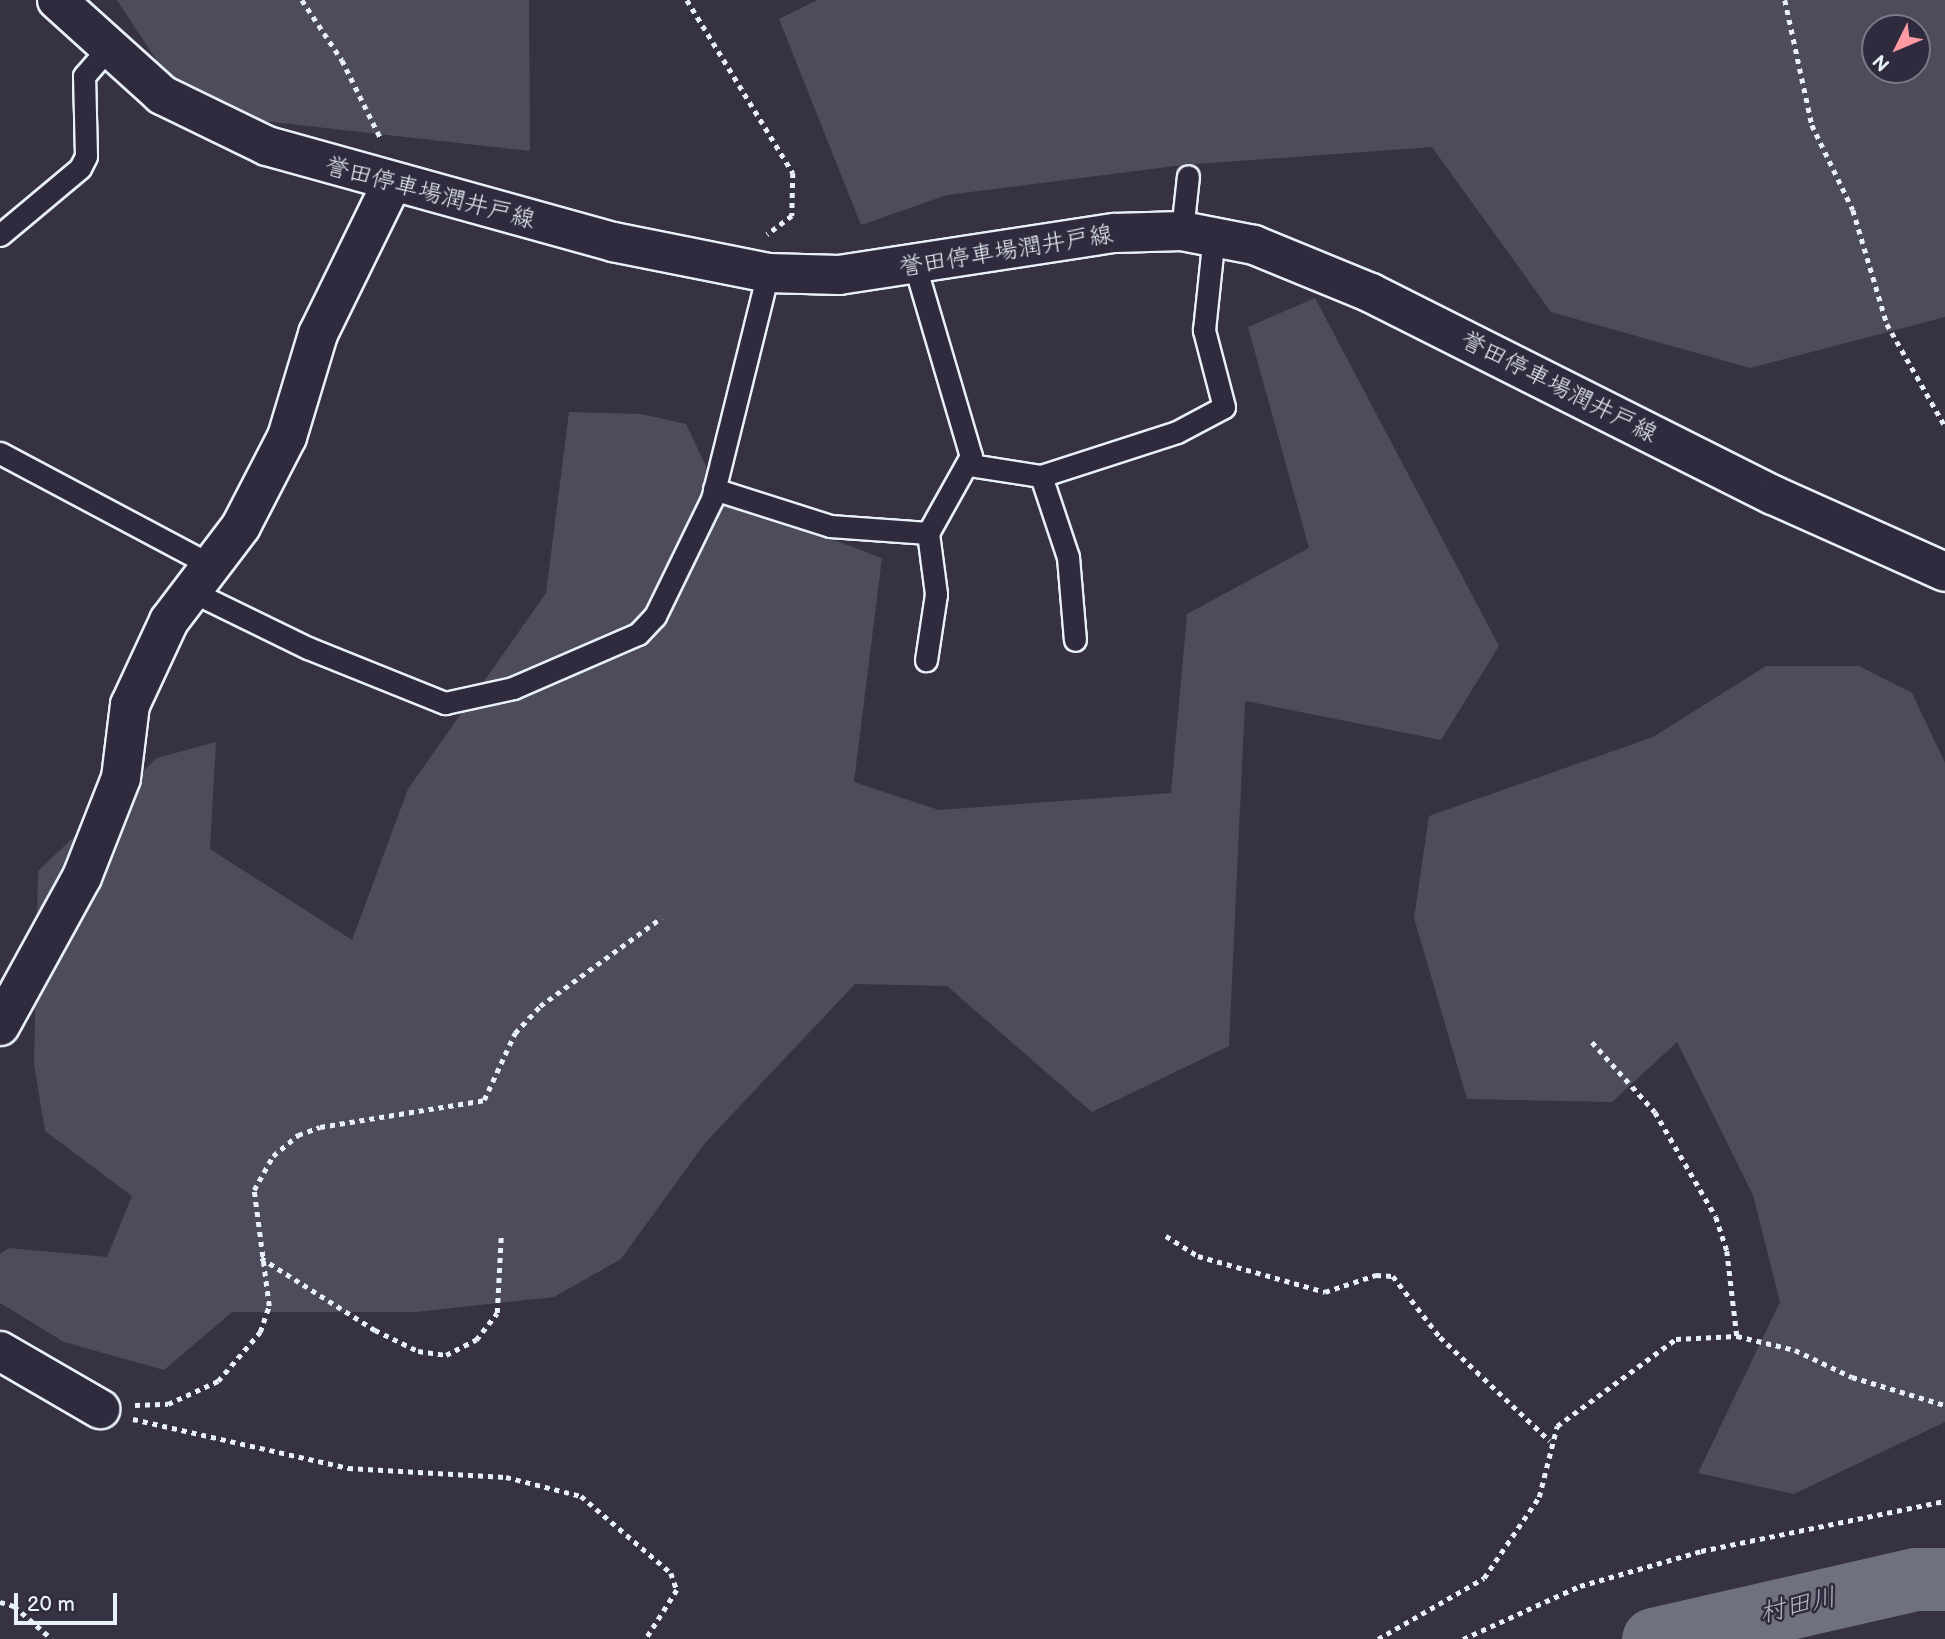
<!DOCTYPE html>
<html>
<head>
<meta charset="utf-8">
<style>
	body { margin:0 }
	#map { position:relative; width:1945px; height:1639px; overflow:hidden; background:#363244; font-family:"Balsamiq Sans","Klee One",sans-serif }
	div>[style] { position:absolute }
	.green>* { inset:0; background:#4d4b5c }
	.river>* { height:63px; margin:-31.5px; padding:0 31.5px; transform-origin:31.5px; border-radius:31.5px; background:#70717f }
	.path>* { height:4.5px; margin-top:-2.25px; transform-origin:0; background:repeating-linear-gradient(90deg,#e8f1f8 0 5px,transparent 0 10px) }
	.roads { filter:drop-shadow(2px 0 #e8f1f8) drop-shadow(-2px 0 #e8f1f8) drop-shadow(0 2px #e8f1f8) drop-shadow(0 -2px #e8f1f8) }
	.service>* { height:21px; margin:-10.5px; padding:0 10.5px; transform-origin:10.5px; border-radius:10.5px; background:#2f2a3d }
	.minor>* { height:38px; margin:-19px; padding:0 19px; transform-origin:19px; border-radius:19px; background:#2f2a3d }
	.secondary>* { height:38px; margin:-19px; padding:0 19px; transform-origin:19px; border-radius:19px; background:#2f2a3d }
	span { translate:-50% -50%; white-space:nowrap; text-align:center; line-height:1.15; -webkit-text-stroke:5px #2f2a3d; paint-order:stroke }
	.street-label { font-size:24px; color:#e8f1f8 }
	.water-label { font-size:26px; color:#b2b7c2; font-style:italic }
	.north { position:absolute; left:1861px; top:14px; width:70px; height:70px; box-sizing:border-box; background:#2f2a3d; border:2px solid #797a88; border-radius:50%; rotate:227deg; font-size:19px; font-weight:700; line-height:28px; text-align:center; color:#e8f1f8 }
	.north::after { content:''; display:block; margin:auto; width:24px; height:32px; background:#ff9aa2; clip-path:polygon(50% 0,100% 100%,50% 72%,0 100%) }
	.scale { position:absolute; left:14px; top:1593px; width:103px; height:32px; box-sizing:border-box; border:4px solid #e8f1f8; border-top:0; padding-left:9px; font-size:21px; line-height:24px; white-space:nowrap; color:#e8f1f8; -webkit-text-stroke:5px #2f2a3d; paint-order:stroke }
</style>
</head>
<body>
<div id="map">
	<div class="green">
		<div style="clip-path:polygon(117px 0,529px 0,530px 151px,191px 113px)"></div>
		<div style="clip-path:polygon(evenodd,817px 0,1945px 0,1945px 317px,1750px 368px,1551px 312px,1432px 147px,1183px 165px,947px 195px,861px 225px,779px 19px,817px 0,1875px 28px,1917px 28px,1917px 70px,1875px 70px,1875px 28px)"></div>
		<div style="clip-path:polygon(1315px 298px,1499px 646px,1441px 740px,1245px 701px,1229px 1046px,1092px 1112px,947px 986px,855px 984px,705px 1143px,621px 1259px,554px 1297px,416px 1312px,232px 1312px,164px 1370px,64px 1342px,0 1303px,0 1254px,9px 1248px,107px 1257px,132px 1196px,45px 1131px,34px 1064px,38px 871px,157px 758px,216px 742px,210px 849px,352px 940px,408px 789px,546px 593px,569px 412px,641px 414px,686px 424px,721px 498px,882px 558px,854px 782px,939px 810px,1171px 793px,1187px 614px,1309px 548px,1248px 327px)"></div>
		<div style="clip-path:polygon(1766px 666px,1859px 666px,1912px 693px,1945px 763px,1945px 1422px,1794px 1494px,1698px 1473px,1780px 1302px,1753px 1195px,1677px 1042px,1612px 1102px,1467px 1099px,1414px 918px,1429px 816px,1653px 737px)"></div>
	</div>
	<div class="river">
		<div style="left:1653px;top:1639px;width:269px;rotate:-12.9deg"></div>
		<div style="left:1915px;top:1579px;width:30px"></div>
	</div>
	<div class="path">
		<div style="left:302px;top:0;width:72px;rotate:56.3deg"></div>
		<div style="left:342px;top:60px;width:88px;rotate:63.7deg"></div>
		<div style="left:687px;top:0;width:203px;rotate:58.5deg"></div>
		<div style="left:793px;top:173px;width:43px;rotate:91.3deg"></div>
		<div style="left:792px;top:216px;width:31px;rotate:143deg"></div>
		<div style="left:1785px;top:0;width:128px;rotate:77.8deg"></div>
		<div style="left:1812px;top:125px;width:94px;rotate:64.2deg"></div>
		<div style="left:1853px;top:210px;width:119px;rotate:73.4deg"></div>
		<div style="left:1887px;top:324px;width:117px;rotate:60.4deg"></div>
		<div style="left:1592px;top:1042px;width:94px;rotate:48deg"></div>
		<div style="left:1655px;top:1112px;width:121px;rotate:59.8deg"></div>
		<div style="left:1716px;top:1217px;width:36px;rotate:72deg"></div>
		<div style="left:1727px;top:1251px;width:86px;rotate:83.3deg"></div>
		<div style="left:1166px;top:1236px;width:38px;rotate:32deg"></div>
		<div style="left:1198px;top:1256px;width:132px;rotate:15.8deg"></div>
		<div style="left:1325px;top:1292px;width:54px;rotate:-18.4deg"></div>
		<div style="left:1376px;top:1275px;width:17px;rotate:3deg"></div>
		<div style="left:1393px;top:1276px;width:77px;rotate:52.4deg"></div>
		<div style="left:1440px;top:1337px;width:151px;rotate:43.4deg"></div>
		<div style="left:261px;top:1258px;width:135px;rotate:32.3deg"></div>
		<div style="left:375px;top:1330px;width:48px;rotate:26deg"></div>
		<div style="left:418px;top:1351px;width:28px;rotate:8deg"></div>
		<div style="left:446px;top:1355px;width:34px;rotate:-27deg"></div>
		<div style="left:476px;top:1340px;width:34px;rotate:-52deg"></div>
		<div style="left:497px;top:1313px;width:77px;rotate:-87deg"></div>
		<div style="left:135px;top:1405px;width:33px;rotate:-2deg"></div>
		<div style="left:168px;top:1404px;width:55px;rotate:-24.7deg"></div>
		<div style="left:218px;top:1381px;width:65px;rotate:-49.4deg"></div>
		<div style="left:260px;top:1332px;width:28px;rotate:-71deg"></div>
		<div style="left:269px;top:1306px;width:117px;rotate:-97.4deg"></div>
		<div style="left:254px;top:1190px;width:39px;rotate:-61deg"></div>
		<div style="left:273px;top:1156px;width:33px;rotate:-40deg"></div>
		<div style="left:298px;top:1135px;width:23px;rotate:-20deg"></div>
		<div style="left:320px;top:1127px;width:166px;rotate:-9.3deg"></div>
		<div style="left:484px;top:1100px;width:74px;rotate:-65.2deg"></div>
		<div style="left:515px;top:1033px;width:37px;rotate:-47deg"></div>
		<div style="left:540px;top:1006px;width:150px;rotate:-36deg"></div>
		<div style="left:133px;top:1419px;width:221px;rotate:12.8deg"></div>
		<div style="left:348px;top:1468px;width:158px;rotate:3.3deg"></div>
		<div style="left:506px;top:1477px;width:77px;rotate:14.2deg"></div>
		<div style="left:581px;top:1496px;width:118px;rotate:40.5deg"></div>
		<div style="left:671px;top:1573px;width:18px;rotate:71deg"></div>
		<div style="left:677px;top:1590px;width:58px;rotate:122.3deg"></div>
		<div style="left:0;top:1602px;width:15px;rotate:16deg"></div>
		<div style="left:14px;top:1606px;width:50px;rotate:41deg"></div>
		<div style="left:1378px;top:1639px;width:122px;rotate:-29.9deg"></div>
		<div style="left:1484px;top:1578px;width:98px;rotate:-55.8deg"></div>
		<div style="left:1539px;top:1497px;width:73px;rotate:-75.8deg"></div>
		<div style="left:1557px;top:1426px;width:147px;rotate:-36.2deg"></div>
		<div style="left:1676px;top:1339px;width:61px;rotate:-2.8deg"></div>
		<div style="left:1737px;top:1336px;width:60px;rotate:13.6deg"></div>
		<div style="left:1795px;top:1350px;width:63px;rotate:25.3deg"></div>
		<div style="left:1852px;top:1377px;width:97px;rotate:16.8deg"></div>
		<div style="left:1463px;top:1639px;width:128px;rotate:-24.4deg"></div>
		<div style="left:1580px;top:1586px;width:126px;rotate:-16.1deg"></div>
		<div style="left:1701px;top:1551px;width:249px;rotate:-11.6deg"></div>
	</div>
	<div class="roads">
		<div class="service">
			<div style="left:1182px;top:231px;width:55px;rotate:-83.8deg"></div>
			<div style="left:0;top:235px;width:104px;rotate:-39.9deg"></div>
			<div style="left:80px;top:168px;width:13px;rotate:-63deg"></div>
			<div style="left:86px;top:156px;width:80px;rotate:-91.4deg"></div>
			<div style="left:84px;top:76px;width:33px;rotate:-49deg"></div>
			<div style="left:915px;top:266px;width:198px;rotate:73.6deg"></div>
			<div style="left:971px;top:456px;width:88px;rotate:119.2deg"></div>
			<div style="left:928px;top:533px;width:62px;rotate:82.5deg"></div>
			<div style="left:936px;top:594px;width:67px;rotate:98.6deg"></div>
			<div style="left:0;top:453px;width:242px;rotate:28deg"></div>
			<div style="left:970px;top:465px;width:72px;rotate:8.8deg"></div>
			<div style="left:1041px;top:476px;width:143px;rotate:-17.9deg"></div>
			<div style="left:1177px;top:432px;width:53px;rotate:-28deg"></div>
			<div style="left:1224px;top:407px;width:80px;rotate:-104.6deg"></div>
			<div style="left:1204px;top:330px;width:96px;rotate:-84deg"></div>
			<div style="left:1041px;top:476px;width:85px;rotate:71.6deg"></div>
			<div style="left:1068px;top:557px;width:83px;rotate:85.2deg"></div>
			<div style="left:714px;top:489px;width:122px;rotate:17.7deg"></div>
			<div style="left:830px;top:526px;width:98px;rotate:4.1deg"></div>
			<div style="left:193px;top:592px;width:128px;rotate:26deg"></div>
			<div style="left:308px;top:648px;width:148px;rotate:21.9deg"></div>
			<div style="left:445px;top:703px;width:70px;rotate:-12.4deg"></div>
			<div style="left:513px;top:688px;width:136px;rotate:-23.4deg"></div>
			<div style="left:638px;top:634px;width:25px;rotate:-47deg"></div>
			<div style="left:655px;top:616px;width:130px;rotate:-64deg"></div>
			<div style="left:712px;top:499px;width:233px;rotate:-76.1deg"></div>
		</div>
		<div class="minor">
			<div style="left:0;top:1026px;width:170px;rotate:-61.2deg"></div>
			<div style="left:82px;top:877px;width:106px;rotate:-68.5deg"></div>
			<div style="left:121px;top:778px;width:74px;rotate:-83deg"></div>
			<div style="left:130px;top:705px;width:93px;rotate:-65.1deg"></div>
			<div style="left:169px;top:621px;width:119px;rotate:-52.8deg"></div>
			<div style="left:241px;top:526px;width:100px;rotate:-62.7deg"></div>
			<div style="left:287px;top:437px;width:108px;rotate:-73.2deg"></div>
			<div style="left:318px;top:334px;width:166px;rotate:-63.9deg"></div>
			<div style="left:0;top:1351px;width:116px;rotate:30.1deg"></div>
		</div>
		<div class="secondary">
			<div style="left:57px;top:0;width:142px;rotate:42.1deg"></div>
			<div style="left:162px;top:95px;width:117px;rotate:25.9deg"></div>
			<div style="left:267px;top:146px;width:359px;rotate:15.5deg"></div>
			<div style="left:613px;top:242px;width:158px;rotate:11.3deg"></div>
			<div style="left:768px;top:273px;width:71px;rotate:1.6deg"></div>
			<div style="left:839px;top:275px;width:279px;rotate:-8.7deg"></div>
			<div style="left:1115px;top:233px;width:67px;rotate:-1.7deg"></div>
			<div style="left:1182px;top:231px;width:73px;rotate:11deg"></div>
			<div style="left:1254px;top:245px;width:126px;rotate:22.3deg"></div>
			<div style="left:1371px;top:293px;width:450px;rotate:26.7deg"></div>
			<div style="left:1773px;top:495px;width:188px;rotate:24.1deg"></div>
		</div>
	</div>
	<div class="street-label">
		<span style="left:430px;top:193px;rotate:15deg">誉田停車場潤井戸線</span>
		<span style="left:1006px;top:251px;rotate:-9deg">誉田停車場潤井戸線</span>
		<span style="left:1559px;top:387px;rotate:27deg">誉田停車場潤井戸線</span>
	</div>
	<div class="water-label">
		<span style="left:1798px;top:1606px;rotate:-13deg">村田川</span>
	</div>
	<div class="north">N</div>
	<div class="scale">20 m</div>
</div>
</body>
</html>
